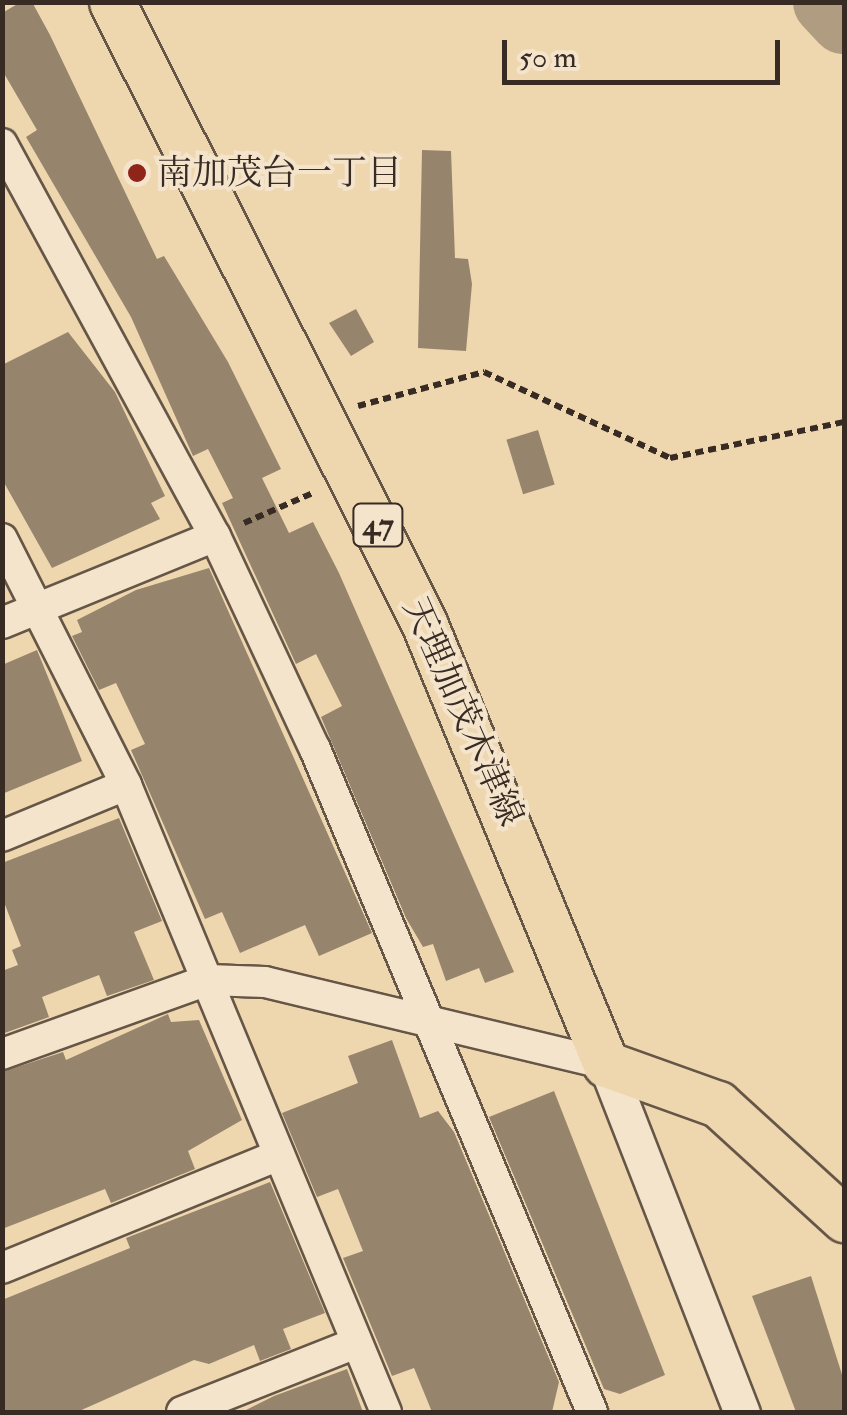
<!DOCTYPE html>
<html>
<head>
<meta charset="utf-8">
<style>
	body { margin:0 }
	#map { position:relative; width:847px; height:1415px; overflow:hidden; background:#eed6af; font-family:"IM FELL Double Pica","Noto Serif JP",serif }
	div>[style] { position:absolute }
	.river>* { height:68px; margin:-34px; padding:0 34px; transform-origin:34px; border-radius:34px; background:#b09c80 }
	.building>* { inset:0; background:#97846c; transform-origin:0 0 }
	.path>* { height:6px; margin-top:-3px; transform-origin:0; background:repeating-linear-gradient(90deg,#382b24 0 8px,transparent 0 13px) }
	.roads { filter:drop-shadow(2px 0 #665647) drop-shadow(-2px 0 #665647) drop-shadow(0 2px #665647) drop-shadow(0 -2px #665647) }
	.minor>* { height:30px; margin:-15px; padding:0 15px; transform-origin:15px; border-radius:15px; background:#f4e4cb }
	.tertiary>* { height:35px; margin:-17.5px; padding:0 17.5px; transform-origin:17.5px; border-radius:17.5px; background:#f4e4cb }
	.primary>* { height:45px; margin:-22.5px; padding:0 22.5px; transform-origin:22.5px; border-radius:22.5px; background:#eed6af }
	.dots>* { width:28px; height:28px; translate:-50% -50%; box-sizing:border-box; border:5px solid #f4e4cb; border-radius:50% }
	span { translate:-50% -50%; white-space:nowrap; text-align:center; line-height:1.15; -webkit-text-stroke:8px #f4e4cb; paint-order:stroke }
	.shield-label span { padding:2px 8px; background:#f4e4cb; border:2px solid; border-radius:8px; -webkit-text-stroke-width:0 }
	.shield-label { font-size:32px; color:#382b24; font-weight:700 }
	.poi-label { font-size:35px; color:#382b24 }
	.left { translate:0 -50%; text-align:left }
	.street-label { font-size:35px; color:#382b24 }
	.frame { position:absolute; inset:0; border:5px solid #382b24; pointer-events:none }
	.scale { position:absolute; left:502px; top:40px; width:278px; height:45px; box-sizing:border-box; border:5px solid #382b24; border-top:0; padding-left:12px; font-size:30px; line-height:35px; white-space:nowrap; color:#382b24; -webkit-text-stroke:8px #f4e4cb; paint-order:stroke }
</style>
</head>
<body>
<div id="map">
	<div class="river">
		<div style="left:827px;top:2px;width:25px;rotate:47deg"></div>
	</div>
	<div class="building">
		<div style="clip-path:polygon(21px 2px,32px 2px,50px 35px,157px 259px,164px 256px,228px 362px,281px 469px,262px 478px,289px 533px,313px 522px,339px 573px,514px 972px,485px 983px,479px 968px,446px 981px,433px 944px,423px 947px,406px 918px,321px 717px,342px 706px,316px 654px,296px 664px,222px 503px,233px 498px,208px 449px,193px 456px,131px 317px,26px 137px,37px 130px,2px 70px,2px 13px)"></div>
		<div style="clip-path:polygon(422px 150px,451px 151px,455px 258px,468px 259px,472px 284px,466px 351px,418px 348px)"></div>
		<div style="clip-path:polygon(356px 309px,374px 342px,351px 356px,329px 323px)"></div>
		<div style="clip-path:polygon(68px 332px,115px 392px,165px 496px,151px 503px,160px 519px,52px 568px,2px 479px,2px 365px)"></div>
		<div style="left:538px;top:430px;width:57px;height:33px;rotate:73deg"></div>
		<div style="clip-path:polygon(209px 568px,372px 933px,319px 956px,305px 925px,240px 953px,222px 912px,205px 919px,131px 750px,145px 744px,116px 683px,99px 690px,72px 636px,82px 632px,77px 620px,136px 590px)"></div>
		<div style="clip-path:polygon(37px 650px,82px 761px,2px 794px,2px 665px)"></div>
		<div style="clip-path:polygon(119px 818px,162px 921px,134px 932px,154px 980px,107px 996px,99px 975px,42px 997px,49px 1017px,2px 1034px,2px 971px,18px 965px,12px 950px,21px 946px,2px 897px,2px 863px)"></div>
		<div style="clip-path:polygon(168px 1014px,171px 1022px,199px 1020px,242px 1120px,188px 1151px,195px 1169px,111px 1203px,105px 1189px,2px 1229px,2px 1072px,63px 1052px,66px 1060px)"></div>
		<div style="clip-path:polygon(392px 1040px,420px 1118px,438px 1111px,454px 1132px,559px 1382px,552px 1412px,432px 1412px,414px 1368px,392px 1376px,343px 1258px,363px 1251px,338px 1189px,317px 1197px,282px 1113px,358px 1083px,348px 1056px)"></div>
		<div style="clip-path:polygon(554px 1091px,665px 1375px,620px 1394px,604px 1389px,489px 1117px)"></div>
		<div style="clip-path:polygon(270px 1182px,325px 1313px,283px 1329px,291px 1349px,260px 1361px,254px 1345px,209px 1364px,194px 1360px,77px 1412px,2px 1412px,2px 1300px,130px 1248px,126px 1238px)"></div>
		<div style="clip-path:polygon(811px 1276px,844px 1381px,844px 1412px,796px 1412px,752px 1296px)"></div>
		<div style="clip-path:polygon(347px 1369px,363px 1412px,242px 1412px,274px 1396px)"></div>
	</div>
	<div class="path">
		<div style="left:358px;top:406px;width:131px;rotate:-15.1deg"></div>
		<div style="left:484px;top:372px;width:205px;rotate:24.8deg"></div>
		<div style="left:670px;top:458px;width:178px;rotate:-11.7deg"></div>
		<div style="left:244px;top:523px;width:77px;rotate:-23.6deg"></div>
	</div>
	<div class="roads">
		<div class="minor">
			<div style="left:2px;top:144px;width:446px;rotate:61.5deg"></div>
			<div style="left:215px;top:536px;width:235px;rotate:64.9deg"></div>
			<div style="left:315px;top:749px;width:719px;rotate:67.32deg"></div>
			<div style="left:2px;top:539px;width:275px;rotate:63.2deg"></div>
			<div style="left:126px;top:785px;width:679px;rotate:67.48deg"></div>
			<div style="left:2px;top:623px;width:230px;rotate:-22.2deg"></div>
			<div style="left:2px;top:836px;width:134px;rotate:-22.4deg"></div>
			<div style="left:2px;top:1054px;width:219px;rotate:-19.8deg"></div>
			<div style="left:208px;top:980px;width:57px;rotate:2deg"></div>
			<div style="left:265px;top:982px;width:351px;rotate:13.5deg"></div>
			<div style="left:2px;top:1268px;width:299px;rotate:-22.2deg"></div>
			<div style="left:182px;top:1412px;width:187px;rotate:-21.6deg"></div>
		</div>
		<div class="tertiary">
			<div style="left:606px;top:1064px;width:374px;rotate:68.7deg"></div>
		</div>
		<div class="primary">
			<div style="left:112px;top:2px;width:695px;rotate:63.32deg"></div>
			<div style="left:424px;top:623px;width:477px;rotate:67.6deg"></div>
			<div style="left:606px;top:1064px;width:119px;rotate:19.7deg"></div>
			<div style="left:718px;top:1104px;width:171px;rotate:42.4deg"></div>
		</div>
	</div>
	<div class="dots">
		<div style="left:137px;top:173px;background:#8f2418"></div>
	</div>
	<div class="shield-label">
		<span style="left:378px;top:525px">47</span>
	</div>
	<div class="poi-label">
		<span class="left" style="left:157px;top:173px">南加茂台一丁目</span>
	</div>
	<div class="street-label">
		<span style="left:463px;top:712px;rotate:66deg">天理加茂木津線</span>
	</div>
	<div class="frame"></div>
	<div class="scale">50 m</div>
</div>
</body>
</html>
